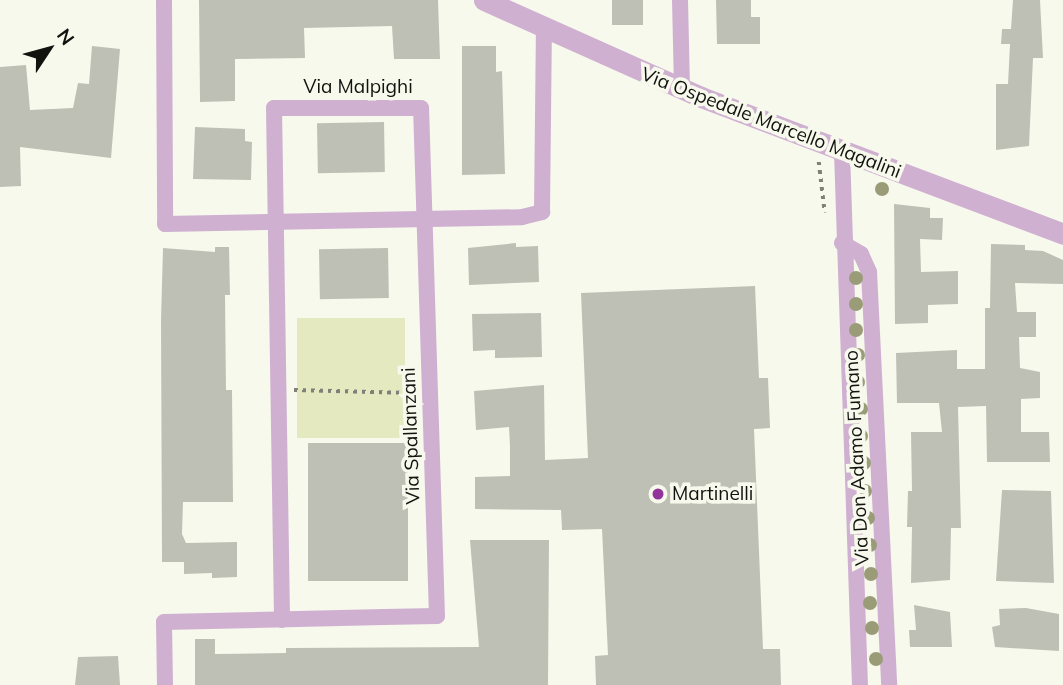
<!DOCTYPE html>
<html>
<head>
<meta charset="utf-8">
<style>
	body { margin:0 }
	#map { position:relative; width:1063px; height:685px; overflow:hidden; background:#f7f9ed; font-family:Mulish,sans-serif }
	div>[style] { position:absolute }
	.green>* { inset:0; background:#e5e9bf; transform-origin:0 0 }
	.building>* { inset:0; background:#bec0b5; transform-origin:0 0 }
	.path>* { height:3.5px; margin-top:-1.75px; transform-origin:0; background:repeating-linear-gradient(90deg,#7f8078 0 3.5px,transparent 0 8.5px) }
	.minor>* { height:16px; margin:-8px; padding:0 8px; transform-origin:8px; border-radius:8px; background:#cfb0d1 }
	.tertiary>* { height:21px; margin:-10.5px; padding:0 10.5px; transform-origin:10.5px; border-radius:10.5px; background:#cfb0d1 }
	.trees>* { width:14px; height:14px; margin:-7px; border-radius:50%; background:#9a9c78 }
	.dots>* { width:19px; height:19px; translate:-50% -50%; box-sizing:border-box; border:4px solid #f7f9ed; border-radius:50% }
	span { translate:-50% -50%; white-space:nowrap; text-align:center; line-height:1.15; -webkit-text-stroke:7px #f7f9ed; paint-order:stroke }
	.street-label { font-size:19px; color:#12120e }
	.poi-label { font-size:19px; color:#12120e }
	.left { translate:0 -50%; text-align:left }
	.north { position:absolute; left:14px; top:14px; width:70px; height:70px; -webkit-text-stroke:5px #f7f9ed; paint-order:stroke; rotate:54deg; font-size:19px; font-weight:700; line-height:28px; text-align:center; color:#12120e }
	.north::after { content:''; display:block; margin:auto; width:24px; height:32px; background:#12120e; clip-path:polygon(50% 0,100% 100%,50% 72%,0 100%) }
</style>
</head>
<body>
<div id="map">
	<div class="green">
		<div style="left:297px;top:318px;width:108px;height:120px"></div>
	</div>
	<div class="building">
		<div style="clip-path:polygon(199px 0,438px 0,440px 59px,394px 59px,392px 26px,304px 28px,305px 58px,235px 59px,235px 101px,200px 102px)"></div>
		<div style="left:612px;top:0;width:31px;height:25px"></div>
		<div style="clip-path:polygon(716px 0,751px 0,751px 17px,760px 17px,760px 44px,717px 44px)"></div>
		<div style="clip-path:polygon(1013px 0,1040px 0,1043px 58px,1033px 58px,1029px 146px,996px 150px,996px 84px,1008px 84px,1010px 44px,1001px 44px,1002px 29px,1011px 29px)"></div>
		<div style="clip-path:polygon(92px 46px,120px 49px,111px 158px,20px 147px,21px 186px,0 187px,0 67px,26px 65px,30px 110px,73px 108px,78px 83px,89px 84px)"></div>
		<div style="clip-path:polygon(462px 46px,496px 46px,496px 72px,502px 71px,505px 174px,462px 175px)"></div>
		<div style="left:384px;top:122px;width:50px;height:67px;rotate:89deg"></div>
		<div style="clip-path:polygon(195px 127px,245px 129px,245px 141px,252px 142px,251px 180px,193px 179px)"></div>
		<div style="clip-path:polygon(894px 204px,930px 208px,930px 218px,943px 218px,942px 240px,920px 239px,921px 272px,958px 271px,958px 304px,928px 305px,928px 323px,895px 324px)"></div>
		<div style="clip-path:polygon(516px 243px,516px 247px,538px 246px,539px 282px,469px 285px,468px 248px)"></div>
		<div style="clip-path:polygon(991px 244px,1025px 245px,1025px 250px,1043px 251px,1063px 260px,1063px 284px,1015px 283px,1017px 312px,1036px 312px,1036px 337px,1019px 337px,1020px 368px,1040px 372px,1040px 398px,1021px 399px,1021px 432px,1049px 432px,1050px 462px,987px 462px,986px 406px,958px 407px,961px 528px,951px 528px,950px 580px,911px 583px,912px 527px,907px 527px,908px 491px,912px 491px,911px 432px,942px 432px,939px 403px,897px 403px,896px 353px,957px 350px,957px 369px,985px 369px,985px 308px,990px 308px)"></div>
		<div style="clip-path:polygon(215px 247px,229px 247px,230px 295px,225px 295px,226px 390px,232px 390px,233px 502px,183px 502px,182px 534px,186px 543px,237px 542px,237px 577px,212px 578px,212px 573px,184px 574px,184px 562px,162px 562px,161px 320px,163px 248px,215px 252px)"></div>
		<div style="left:388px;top:248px;width:50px;height:69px;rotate:89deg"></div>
		<div style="clip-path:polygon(755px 286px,759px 378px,768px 378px,770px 428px,754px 429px,763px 649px,780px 649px,781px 685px,596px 685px,595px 656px,608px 655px,602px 529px,562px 530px,561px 510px,475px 509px,475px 477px,510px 476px,510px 446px,509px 427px,476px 430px,474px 391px,544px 385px,545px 460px,588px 458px,581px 293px)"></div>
		<div style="clip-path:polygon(541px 313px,542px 357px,495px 358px,495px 350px,473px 351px,472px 314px)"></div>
		<div style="left:408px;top:443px;width:138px;height:100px;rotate:90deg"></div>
		<div style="clip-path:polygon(1002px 490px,1051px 491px,1054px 583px,996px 581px)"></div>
		<div style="clip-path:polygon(470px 540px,549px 540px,548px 685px,195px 685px,195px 639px,215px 639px,215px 654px,286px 653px,286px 648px,479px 647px)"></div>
		<div style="clip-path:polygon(914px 605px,950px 612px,952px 647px,910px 647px,909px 630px,916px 630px)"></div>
		<div style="clip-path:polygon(1026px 608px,1059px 614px,1059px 651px,995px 647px,992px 627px,1000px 625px,999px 609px)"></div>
		<div style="clip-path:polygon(118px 656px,120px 685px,75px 685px,78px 657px)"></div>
	</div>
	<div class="path">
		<div style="left:819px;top:162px;width:51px;rotate:83.3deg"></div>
		<div style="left:294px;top:390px;width:118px;rotate:1.5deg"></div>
	</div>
	<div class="minor">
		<div style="left:164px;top:0;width:224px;rotate:89.7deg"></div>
		<div style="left:165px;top:224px;width:357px;rotate:-1.1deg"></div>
		<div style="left:522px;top:217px;width:21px;rotate:-14deg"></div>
		<div style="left:542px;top:212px;width:181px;rotate:-89.4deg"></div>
		<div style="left:680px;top:0;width:90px;rotate:88.7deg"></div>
		<div style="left:842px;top:152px;width:533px;rotate:88.07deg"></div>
		<div style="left:842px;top:243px;width:22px;rotate:30deg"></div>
		<div style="left:861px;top:254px;width:20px;rotate:66deg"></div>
		<div style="left:869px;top:272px;width:413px;rotate:87.2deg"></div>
		<div style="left:165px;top:685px;width:63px;rotate:-90.9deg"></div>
		<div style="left:164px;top:622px;width:220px;rotate:-1.3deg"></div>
		<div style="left:384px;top:617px;width:53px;rotate:-1.1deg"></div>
		<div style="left:437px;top:616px;width:508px;rotate:-91.8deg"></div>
		<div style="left:421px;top:108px;width:147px;rotate:180deg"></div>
		<div style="left:274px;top:108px;width:512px;rotate:89.1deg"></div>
	</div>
	<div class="tertiary">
		<div style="left:484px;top:0;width:238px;rotate:24.1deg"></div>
		<div style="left:701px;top:97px;width:387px;rotate:20.7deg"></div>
	</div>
	<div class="trees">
		<div style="left:882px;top:189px"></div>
		<div style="left:856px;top:278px"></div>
		<div style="left:856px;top:304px"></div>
		<div style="left:856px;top:330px"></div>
		<div style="left:858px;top:355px"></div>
		<div style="left:858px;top:382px"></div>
		<div style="left:861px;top:409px"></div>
		<div style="left:861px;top:436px"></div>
		<div style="left:864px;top:463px"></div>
		<div style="left:865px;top:491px"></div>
		<div style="left:868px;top:518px"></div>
		<div style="left:870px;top:545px"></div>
		<div style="left:871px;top:574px"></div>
		<div style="left:870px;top:603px"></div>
		<div style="left:872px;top:628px"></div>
		<div style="left:876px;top:659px"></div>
	</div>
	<div class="dots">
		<div style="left:658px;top:494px;background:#93339c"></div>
	</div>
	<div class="street-label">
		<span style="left:358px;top:87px">Via Malpighi</span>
		<span style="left:771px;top:123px;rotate:21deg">Via Ospedale Marcello Magalini</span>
		<span style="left:411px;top:436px;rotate:-92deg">Via Spallanzani</span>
		<span style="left:857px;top:458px;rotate:-93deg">Via Don Adamo Fumano</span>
	</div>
	<div class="poi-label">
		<span class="left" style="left:672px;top:494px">Martinelli</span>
	</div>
	<div class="north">N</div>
</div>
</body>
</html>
